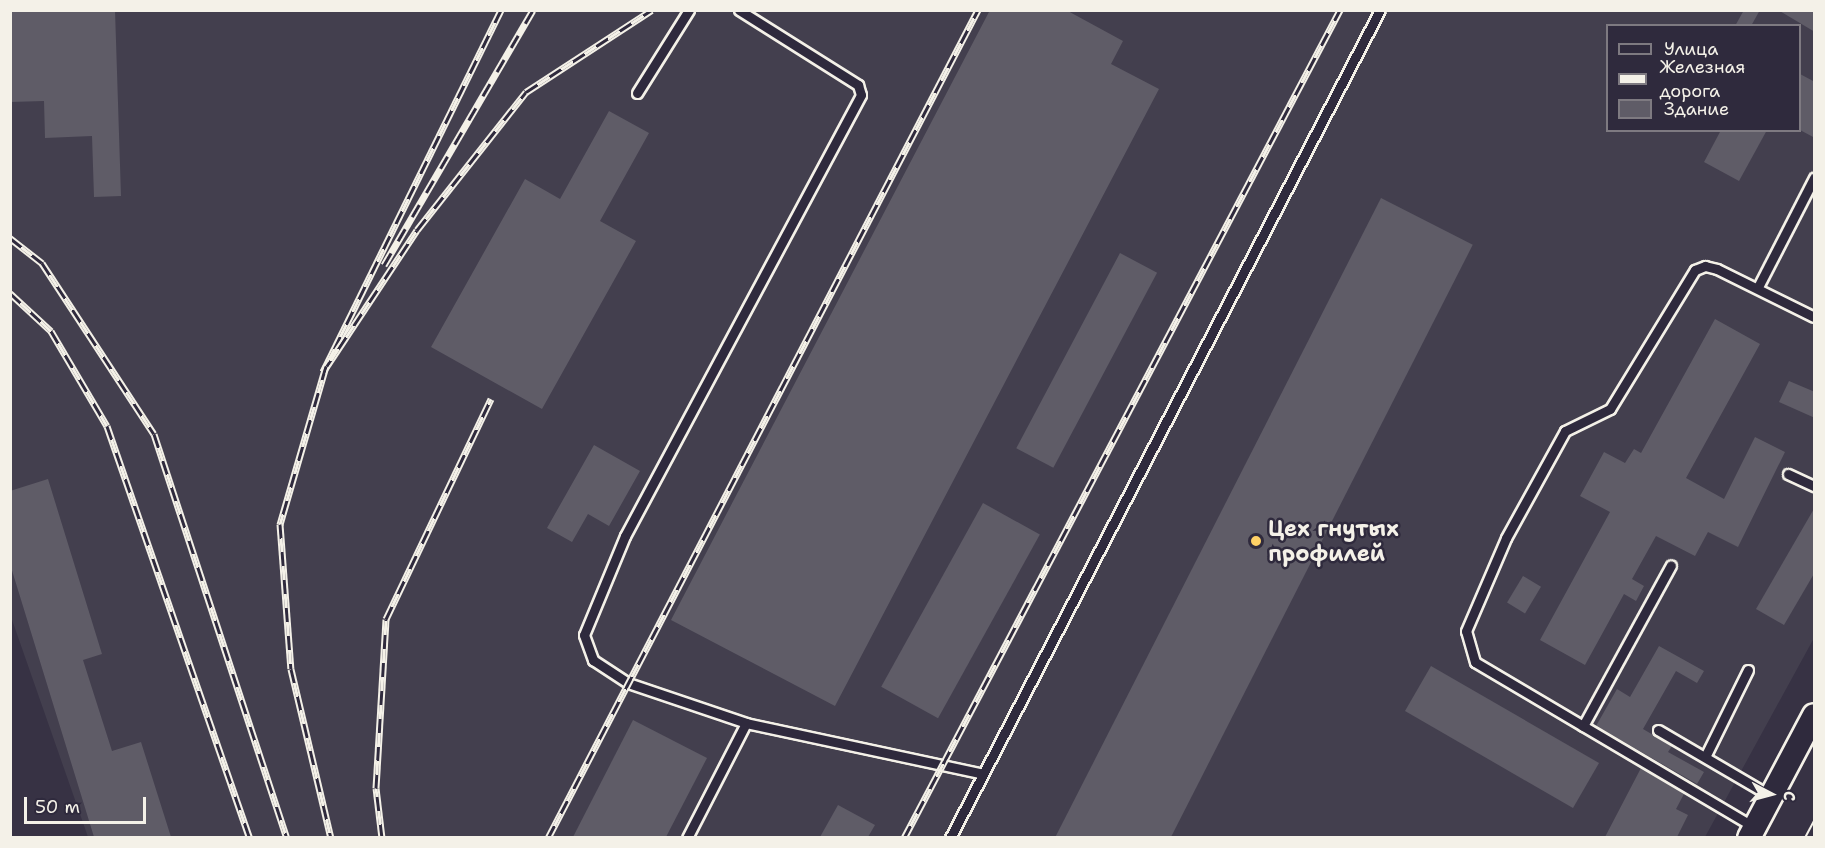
<!DOCTYPE html>
<html>
<head>
<meta charset="utf-8">
<style>
	body { margin:0 }
	#map { position:relative; width:1825px; height:848px; overflow:hidden; background:#373244; font-family:"Shantell Sans",sans-serif }
	div>[style] { position:absolute }
	.built>* { inset:0; background:#433f4e }
	.building>* { inset:0; background:#5f5c67; transform-origin:0 0 }
	.roads { filter:drop-shadow(2px 0 #f4f1e8) drop-shadow(-2px 0 #f4f1e8) drop-shadow(0 2px #f4f1e8) drop-shadow(0 -2px #f4f1e8) }
	.service>* { height:9px; margin:-4.5px; padding:0 4.5px; transform-origin:4.5px; border-radius:4.5px; background:#2f2a3d }
	.tertiary>* { height:22px; margin:-11px; padding:0 11px; transform-origin:11px; border-radius:11px; background:#2f2a3d }
	.tram>* { height:1.5px; margin:-0.75px; padding:0 0.75px; transform-origin:0.75px; border-radius:0.75px; background:#f4f1e8 }
	.rail>* { height:7px; margin-top:-3.5px; transform-origin:0; background:repeating-linear-gradient(90deg,#2f2a3d 0 14px,#f4f1e8 0 28px); box-sizing:border-box; border-block:2px solid #f4f1e8 }
	.dots>* { width:16px; height:16px; translate:-50% -50%; box-sizing:border-box; border:3px solid #2f2a3d; border-radius:50% }
	span { translate:-50% -50%; white-space:nowrap; text-align:center; line-height:1.15; -webkit-text-stroke:5px #2f2a3d; paint-order:stroke }
	.poi-label { font-size:22px; color:#f4f1e8; font-weight:700 }
	.left { translate:0 -50%; text-align:left }
	.frame { position:absolute; inset:0; border:12px solid #f4f1e8; pointer-events:none }
	.legend { position:absolute; left:1606px; top:24px; width:195px; height:108px; box-sizing:border-box; background:#2f2a3d; border:2px solid #7e7a81; margin:0; padding:8px 10px; list-style:none; font-size:18px; color:#f4f1e8 }
	.legend li { display:flex; align-items:center; gap:12px; height:30px }
	.legend b { width:30px; border:2px solid #7e7a81 }
	.north { position:absolute; left:1741px; top:764px; width:60px; height:60px; -webkit-text-stroke:4px #2f2a3d; paint-order:stroke; rotate:96deg; font-size:16px; font-weight:700; line-height:24px; text-align:center; color:#f4f1e8 }
	.north::after { content:''; display:block; margin:auto; width:21px; height:27px; background:#f4f1e8; clip-path:polygon(50% 0,100% 100%,50% 72%,0 100%) }
	.scale { position:absolute; left:24px; top:797px; width:122px; height:27px; box-sizing:border-box; border:3px solid #f4f1e8; border-top:0; padding-left:8px; font-size:18px; line-height:21px; white-space:nowrap; color:#f4f1e8; -webkit-text-stroke:4px #2f2a3d; paint-order:stroke }
</style>
</head>
<body>
<div id="map">
	<div class="built">
		<div style="clip-path:polygon(evenodd,10px 11px,1814px 11px,1814px 638px,1705px 837px,88px 837px,11px 617px,10px 11px,1608px 26px,1800px 26px,1800px 130px,1608px 130px,1608px 26px)"></div>
	</div>
	<div class="building">
		<div style="clip-path:polygon(10px 10px,115px 10px,121px 196px,94px 197px,92px 136px,45px 138px,44px 101px,10px 102px)"></div>
		<div style="clip-path:polygon(990px 10px,1066px 10px,1123px 41px,1111px 64px,1159px 89px,835px 706px,671px 620px)"></div>
		<div style="clip-path:polygon(1744px 10px,1760px 10px,1751px 26px,1735px 26px)"></div>
		<div style="clip-path:polygon(1778px 10px,1815px 10px,1815px 32px)"></div>
		<div style="clip-path:polygon(1800px 74px,1815px 82px,1815px 138px,1800px 130px)"></div>
		<div style="clip-path:polygon(609px 111px,649px 133px,600px 221px,636px 241px,542px 409px,431px 347px,525px 179px,560px 199px)"></div>
		<div style="clip-path:polygon(1721px 130px,1767px 130px,1739px 181px,1704px 162px)"></div>
		<div style="left:1381px;top:198px;width:103px;height:724px;rotate:27deg"></div>
		<div style="left:1120px;top:253px;width:42px;height:221px;rotate:28deg"></div>
		<div style="clip-path:polygon(1715px 319px,1760px 344px,1686px 478px,1724px 499px,1755px 437px,1785px 452px,1738px 547px,1708px 532px,1695px 556px,1656px 536px,1632px 579px,1644px 586px,1636px 601px,1624px 594px,1585px 665px,1540px 640px,1610px 512px,1580px 496px,1604px 452px,1625px 463px,1634px 449px,1641px 453px)"></div>
		<div style="clip-path:polygon(1789px 381px,1815px 392px,1815px 418px,1779px 402px)"></div>
		<div style="clip-path:polygon(594px 445px,640px 471px,609px 526px,588px 514px,572px 542px,547px 528px)"></div>
		<div style="clip-path:polygon(48px 479px,102px 654px,83px 660px,112px 751px,141px 742px,171px 837px,94px 837px,10px 564px,10px 491px)"></div>
		<div style="left:983px;top:503px;width:65px;height:210px;rotate:29deg"></div>
		<div style="clip-path:polygon(1815px 507px,1815px 572px,1784px 625px,1756px 609px)"></div>
		<div style="left:1523px;top:576px;width:21px;height:31px;rotate:31deg"></div>
		<div style="clip-path:polygon(1659px 646px,1704px 671px,1697px 683px,1676px 671px,1643px 729px,1672px 746px,1668px 752px,1704px 772px,1697px 784px,1596px 726px,1617px 689px,1630px 697px)"></div>
		<div style="left:1431px;top:666px;width:194px;height:52px;rotate:30deg"></div>
		<div style="clip-path:polygon(633px 720px,707px 758px,666px 837px,573px 837px)"></div>
		<div style="clip-path:polygon(1641px 768px,1684px 794px,1676px 809px,1688px 815px,1677px 837px,1605px 837px)"></div>
		<div style="clip-path:polygon(838px 805px,875px 825px,868px 837px,820px 837px)"></div>
	</div>
	<div class="roads">
		<div class="service">
			<div style="left:739px;top:10px;width:141px;rotate:32.2deg"></div>
			<div style="left:858px;top:85px;width:10px;rotate:73deg"></div>
			<div style="left:861px;top:95px;width:500px;rotate:118.15deg"></div>
			<div style="left:625px;top:536px;width:107px;rotate:112.5deg"></div>
			<div style="left:584px;top:635px;width:27px;rotate:70deg"></div>
			<div style="left:593px;top:660px;width:42px;rotate:33.3deg"></div>
			<div style="left:628px;top:683px;width:125px;rotate:18.7deg"></div>
			<div style="left:637px;top:93px;width:98px;rotate:-57.9deg"></div>
			<div style="left:1758px;top:287px;width:123px;rotate:-62.8deg"></div>
			<div style="left:1788px;top:474px;width:29px;rotate:25deg"></div>
			<div style="left:1583px;top:726px;width:183px;rotate:-61.3deg"></div>
			<div style="left:1658px;top:730px;width:131px;rotate:30.3deg"></div>
			<div style="left:1705px;top:757px;width:97px;rotate:-63.7deg"></div>
			<div style="left:1754px;top:827px;width:324px;rotate:-149.4deg"></div>
			<div style="left:1475px;top:662px;width:32px;rotate:-106deg"></div>
			<div style="left:1466px;top:631px;width:101px;rotate:-66.7deg"></div>
			<div style="left:1506px;top:538px;width:122px;rotate:-61.1deg"></div>
			<div style="left:1565px;top:431px;width:50px;rotate:-26.1deg"></div>
			<div style="left:1610px;top:409px;width:163px;rotate:-58.6deg"></div>
			<div style="left:1695px;top:270px;width:11px;rotate:-22deg"></div>
			<div style="left:1705px;top:266px;width:12px;rotate:14deg"></div>
			<div style="left:1717px;top:269px;width:108px;rotate:26.3deg"></div>
			<div style="left:687px;top:838px;width:129px;rotate:-62.8deg"></div>
			<div style="left:746px;top:723px;width:242px;rotate:12.1deg"></div>
			<div style="left:950px;top:838px;width:933px;rotate:-62.56deg"></div>
		</div>
		<div class="tertiary">
			<div style="left:1749px;top:838px;width:139px;rotate:-62.1deg"></div>
		</div>
	</div>
	<div class="tram">
		<div style="left:1805px;top:838px;width:19px;rotate:-62deg"></div>
	</div>
	<div class="rail">
		<div style="left:501px;top:10px;width:403px;rotate:116.2deg"></div>
		<div style="left:323px;top:372px;width:170px;rotate:-56.5deg"></div>
		<div style="left:417px;top:230px;width:176px;rotate:-51.7deg"></div>
		<div style="left:526px;top:92px;width:150px;rotate:-33.1deg"></div>
		<div style="left:10px;top:238px;width:41px;rotate:38deg"></div>
		<div style="left:42px;top:263px;width:204px;rotate:56.8deg"></div>
		<div style="left:154px;top:434px;width:425px;rotate:71.8deg"></div>
		<div style="left:384px;top:265px;width:295px;rotate:-59.7deg"></div>
		<div style="left:10px;top:293px;width:56px;rotate:42.8deg"></div>
		<div style="left:51px;top:331px;width:110px;rotate:59.5deg"></div>
		<div style="left:107px;top:426px;width:436px;rotate:70.9deg"></div>
		<div style="left:326px;top:366px;width:165px;rotate:106.2deg"></div>
		<div style="left:280px;top:524px;width:145px;rotate:85.7deg"></div>
		<div style="left:291px;top:669px;width:174px;rotate:76.7deg"></div>
		<div style="left:382px;top:838px;width:50px;rotate:-96.8deg"></div>
		<div style="left:376px;top:788px;width:169px;rotate:-86.6deg"></div>
		<div style="left:386px;top:619px;width:244px;rotate:-64.5deg"></div>
		<div style="left:548px;top:838px;width:933px;rotate:-62.56deg"></div>
		<div style="left:904px;top:838px;width:936px;rotate:-62.23deg"></div>
	</div>
	<div class="dots">
		<div style="left:1256px;top:541px;background:#ffd166"></div>
	</div>
	<div class="poi-label">
		<span class="left" style="left:1268px;top:541px">Цех гнутых<br>профилей</span>
	</div>
	<div class="frame"></div>
	<ul class="legend">
	<li><b style="height:8px;background:#2f2a3d"></b>Улица</li>
	<li><b style="height:8px;background:#f4f1e8"></b>Железная дорога</li>
	<li><b style="height:16px;background:#5f5c67"></b>Здание</li>
	</ul>
	<div class="north">С</div>
	<div class="scale">50 m</div>
</div>
</body>
</html>
